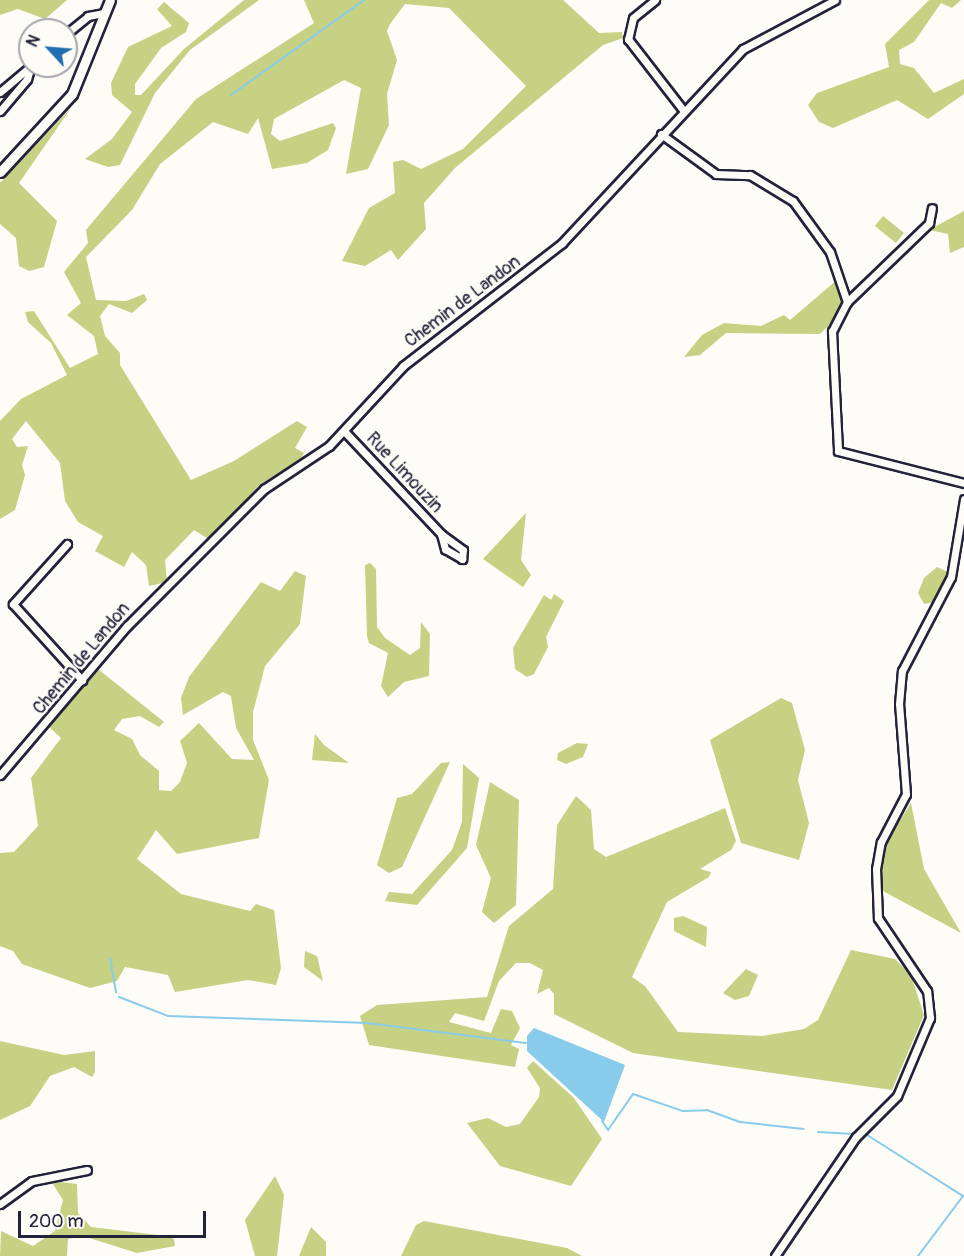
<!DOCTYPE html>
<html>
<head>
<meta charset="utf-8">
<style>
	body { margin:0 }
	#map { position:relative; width:964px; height:1256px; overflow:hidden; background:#fdfcf7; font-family:Pangolin,sans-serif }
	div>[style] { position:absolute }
	.green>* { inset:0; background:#c6d184; transform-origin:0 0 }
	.water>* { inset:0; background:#89cbea }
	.stream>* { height:2px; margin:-1px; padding:0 1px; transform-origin:1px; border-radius:1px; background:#89cbea }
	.roads { filter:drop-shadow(2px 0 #22223b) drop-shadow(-2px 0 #22223b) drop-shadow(0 2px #22223b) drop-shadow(0 -2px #22223b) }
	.minor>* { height:7px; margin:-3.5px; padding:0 3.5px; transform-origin:3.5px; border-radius:3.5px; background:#fdfcf7 }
	.major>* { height:9px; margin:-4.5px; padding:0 4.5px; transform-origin:4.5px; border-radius:4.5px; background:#fdfcf7 }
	span { translate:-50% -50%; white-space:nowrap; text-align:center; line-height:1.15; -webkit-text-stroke:4.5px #fdfcf7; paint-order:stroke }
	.street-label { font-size:18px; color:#22223b }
	.north { position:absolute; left:18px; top:18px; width:60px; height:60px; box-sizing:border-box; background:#fdfcf7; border:2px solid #a5a5ac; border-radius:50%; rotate:296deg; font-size:16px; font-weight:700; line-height:24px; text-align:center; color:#22223b }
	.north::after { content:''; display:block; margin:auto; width:21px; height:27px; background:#1f6fb2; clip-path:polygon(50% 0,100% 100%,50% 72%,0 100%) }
	.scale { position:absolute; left:18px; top:1211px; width:188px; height:27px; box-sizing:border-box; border:3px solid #22223b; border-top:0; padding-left:8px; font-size:18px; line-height:21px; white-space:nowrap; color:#22223b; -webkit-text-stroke:4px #fdfcf7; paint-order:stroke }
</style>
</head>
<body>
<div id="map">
	<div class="green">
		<div style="clip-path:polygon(67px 0,45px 19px,18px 9px,0 15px,0 0)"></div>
		<div style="clip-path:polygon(244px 0,259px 0,190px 50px,155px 93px,120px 165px,108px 167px,85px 159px,112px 139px,132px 112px,112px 95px,111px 83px,128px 47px,172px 26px,157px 9px,164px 2px,189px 23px,186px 32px,161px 48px,135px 84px,135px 95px,141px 95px,184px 49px)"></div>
		<div style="clip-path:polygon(304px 0,563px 0,599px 33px,622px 32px,623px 38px,603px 45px,455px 168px,424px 203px,426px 229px,398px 260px,391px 250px,365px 266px,342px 261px,369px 208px,395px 193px,393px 162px,403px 160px,421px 169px,463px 149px,526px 86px,449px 8px,405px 4px,390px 24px,387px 31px,397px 60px,387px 94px,389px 125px,368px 169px,346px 174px,361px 88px,344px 80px,274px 119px,271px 134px,280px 141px,333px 123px,336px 128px,328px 150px,307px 163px,272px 169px,258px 118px,248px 134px,213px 122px,160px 164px,132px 210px,86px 257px,96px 300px,126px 301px,144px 294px,147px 300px,132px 313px,109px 304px,100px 316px,105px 336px,120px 353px,120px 365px,191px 480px,234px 461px,297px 421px,307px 427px,295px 448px,304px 453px,301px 458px,258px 486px,210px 540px,194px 530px,165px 560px,167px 582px,149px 586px,146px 565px,132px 552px,124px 567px,95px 551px,103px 536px,78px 522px,65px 501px,60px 463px,26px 421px,12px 439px,17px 447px,28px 446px,22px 465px,25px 475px,15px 510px,0 519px,0 421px,21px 399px,67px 375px,51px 343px,28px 322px,25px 312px,34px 311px,70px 368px,98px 354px,94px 336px,67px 315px,81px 303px,64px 272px,88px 243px,86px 230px,196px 99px,314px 23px)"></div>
		<div style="clip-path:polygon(929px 0,961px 0,952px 8px,941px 3px,914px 42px,899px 50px,900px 64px,914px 68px,934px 93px,964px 79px,964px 94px,928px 119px,897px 100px,833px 128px,819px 122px,808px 105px,817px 93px,889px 67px,885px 44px)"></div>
		<div style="clip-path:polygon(71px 108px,19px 183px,57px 221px,44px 267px,29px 271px,19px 266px,16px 238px,0 224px,0 183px)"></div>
		<div style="clip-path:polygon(964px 211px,964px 247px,950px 253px,948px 234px,929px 230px)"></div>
		<div style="left:883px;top:216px;width:27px;height:13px;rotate:39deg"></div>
		<div style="clip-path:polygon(837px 280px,845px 309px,820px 334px,726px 333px,700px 355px,684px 357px,702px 335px,724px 323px,761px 326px,784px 315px,790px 320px)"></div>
		<div style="clip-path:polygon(526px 513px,521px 560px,531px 575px,523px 587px,483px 559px)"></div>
		<div style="clip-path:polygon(370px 563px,376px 569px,377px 627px,385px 638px,410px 655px,420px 648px,421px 622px,430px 634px,429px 676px,404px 682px,388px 697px,381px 686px,388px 653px,369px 643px,367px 636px,365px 565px)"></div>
		<div style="clip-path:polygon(937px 567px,948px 572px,946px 582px,935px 602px,924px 604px,918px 593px,924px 578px)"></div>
		<div style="clip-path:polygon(295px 571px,306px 576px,300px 624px,265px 666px,253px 712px,253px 740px,269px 780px,259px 838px,177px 854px,156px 830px,137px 859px,181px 894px,250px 911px,256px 904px,274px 910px,281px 968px,276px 985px,248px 980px,175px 992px,168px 975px,125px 967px,117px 981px,90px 988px,22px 964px,13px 951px,0 946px,0 853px,14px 852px,38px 826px,31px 778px,61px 738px,49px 727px,98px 669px,164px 722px,159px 727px,140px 716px,122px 719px,114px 730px,132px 739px,140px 755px,159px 771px,159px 790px,171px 791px,180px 782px,187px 763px,180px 741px,199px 723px,232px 759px,254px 760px,236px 728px,231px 696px,223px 692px,183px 715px,181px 698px,189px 677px,261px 582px,280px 591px)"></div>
		<div style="clip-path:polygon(554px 594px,564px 601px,546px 637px,548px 647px,534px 674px,527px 677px,515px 669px,513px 648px,544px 595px,551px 600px)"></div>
		<div style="clip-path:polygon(781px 698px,792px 703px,805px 750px,798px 780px,809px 823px,799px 860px,741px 843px,710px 740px)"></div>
		<div style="clip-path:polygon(315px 734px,324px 745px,349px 763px,312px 760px)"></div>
		<div style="clip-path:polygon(577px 743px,588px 744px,583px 757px,566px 764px,557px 760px,558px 753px)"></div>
		<div style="clip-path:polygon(450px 762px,402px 867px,389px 873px,377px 865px,397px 798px,412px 794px,441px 763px)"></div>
		<div style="clip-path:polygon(463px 764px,479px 778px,467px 848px,417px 905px,385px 901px,389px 892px,412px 894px,452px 850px,462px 822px)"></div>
		<div style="clip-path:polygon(490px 782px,519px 800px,516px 905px,494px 923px,482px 912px,491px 878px,476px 845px)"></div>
		<div style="clip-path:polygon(576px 796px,591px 810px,594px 849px,606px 857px,725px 808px,736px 841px,731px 850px,700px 869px,711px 872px,709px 877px,667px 902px,632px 977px,645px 986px,678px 1032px,762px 1036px,804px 1029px,818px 1020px,851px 950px,895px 959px,911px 975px,924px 1015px,892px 1090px,633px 1053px,554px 1014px,554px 994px,549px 988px,537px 994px,543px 970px,530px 963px,516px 963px,499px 981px,484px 1021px,455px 1013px,449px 1022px,491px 1033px,501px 1009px,512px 1011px,520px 1028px,511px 1045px,519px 1049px,515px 1067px,369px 1045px,360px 1016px,377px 1005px,487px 997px,509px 926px,553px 889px,557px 825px)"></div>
		<div style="clip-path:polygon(911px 803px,924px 869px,961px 933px,881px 890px,883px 847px)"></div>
		<div style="clip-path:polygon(683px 916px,707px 927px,706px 947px,674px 931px,674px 918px)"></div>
		<div style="clip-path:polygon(305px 951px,317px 956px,323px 981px,304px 967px)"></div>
		<div style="clip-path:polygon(746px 969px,758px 975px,749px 996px,735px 1000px,723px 993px)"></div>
		<div style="clip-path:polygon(0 1041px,64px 1055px,95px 1051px,95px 1072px,92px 1077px,74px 1067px,50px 1076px,30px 1106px,0 1120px)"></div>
		<div style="clip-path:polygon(533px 1061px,574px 1098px,602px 1139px,571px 1186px,500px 1166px,467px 1123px,488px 1118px,506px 1127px,520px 1124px,539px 1097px,540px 1088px,527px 1068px)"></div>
		<div style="clip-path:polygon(275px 1176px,284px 1195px,277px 1256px,255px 1256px,245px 1220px)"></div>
		<div style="clip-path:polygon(51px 1181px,77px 1184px,78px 1213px,91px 1227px,166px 1236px,174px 1239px,175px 1246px,137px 1253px,83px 1236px,68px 1239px,67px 1256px,0 1256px,1px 1231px,33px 1246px,55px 1231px,63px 1200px)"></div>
		<div style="clip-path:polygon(424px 1221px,567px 1248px,582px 1256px,401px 1256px,416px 1225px)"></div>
		<div style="clip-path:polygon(311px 1227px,326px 1242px,326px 1256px,299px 1256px)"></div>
	</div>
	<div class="water">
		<div style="clip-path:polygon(534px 1028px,625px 1065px,604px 1122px,527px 1051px,527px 1036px)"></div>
	</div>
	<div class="stream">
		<div style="left:231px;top:95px;width:163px;rotate:-35.5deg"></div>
		<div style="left:110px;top:958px;width:35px;rotate:80deg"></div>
		<div style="left:119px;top:997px;width:53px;rotate:21.2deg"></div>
		<div style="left:168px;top:1016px;width:199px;rotate:2deg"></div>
		<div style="left:367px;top:1023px;width:160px;rotate:7.2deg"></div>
		<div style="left:602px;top:1121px;width:11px;rotate:56deg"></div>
		<div style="left:608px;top:1130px;width:44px;rotate:-55.2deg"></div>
		<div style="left:633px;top:1094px;width:53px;rotate:18.8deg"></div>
		<div style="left:683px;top:1111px;width:24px;rotate:-2deg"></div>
		<div style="left:707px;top:1110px;width:35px;rotate:20deg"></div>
		<div style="left:740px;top:1122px;width:64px;rotate:6.2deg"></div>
		<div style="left:818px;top:1132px;width:36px;rotate:3deg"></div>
		<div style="left:864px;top:1133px;width:117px;rotate:32.5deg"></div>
		<div style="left:918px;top:1256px;width:75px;rotate:-53.1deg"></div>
	</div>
	<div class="roads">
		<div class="minor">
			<div style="left:655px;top:0;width:28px;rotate:141deg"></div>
			<div style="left:633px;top:18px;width:22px;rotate:103deg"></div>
			<div style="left:628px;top:39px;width:90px;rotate:52.2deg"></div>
			<div style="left:66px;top:34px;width:28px;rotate:-39deg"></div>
			<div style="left:88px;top:16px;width:15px;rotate:-11deg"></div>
			<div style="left:0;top:92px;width:39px;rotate:-40deg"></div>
			<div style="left:0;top:111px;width:42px;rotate:-49.8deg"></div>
			<div style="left:27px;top:79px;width:14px;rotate:-73deg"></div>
			<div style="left:661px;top:134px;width:68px;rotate:36deg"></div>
			<div style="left:716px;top:174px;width:34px;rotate:2deg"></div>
			<div style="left:750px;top:175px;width:50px;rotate:31.2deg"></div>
			<div style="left:793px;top:201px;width:63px;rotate:54deg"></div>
			<div style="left:830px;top:252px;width:53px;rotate:71.2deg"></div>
			<div style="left:847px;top:302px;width:33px;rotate:117deg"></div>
			<div style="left:832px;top:331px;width:120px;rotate:87.1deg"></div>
			<div style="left:838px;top:451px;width:130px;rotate:14.3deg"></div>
			<div style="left:847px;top:302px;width:114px;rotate:-43.9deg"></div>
			<div style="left:929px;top:223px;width:15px;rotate:-79deg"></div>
			<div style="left:345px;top:432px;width:140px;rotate:46.7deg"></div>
			<div style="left:441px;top:534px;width:16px;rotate:75deg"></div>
			<div style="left:445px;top:549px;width:20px;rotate:30deg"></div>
			<div style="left:462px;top:559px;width:9px;rotate:-84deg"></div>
			<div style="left:463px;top:550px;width:27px;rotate:-144deg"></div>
			<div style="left:67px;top:544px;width:81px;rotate:132deg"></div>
			<div style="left:13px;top:604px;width:103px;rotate:47.8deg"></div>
			<div style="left:0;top:775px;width:196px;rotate:-49.6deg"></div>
			<div style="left:127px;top:626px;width:194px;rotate:-45deg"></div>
			<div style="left:264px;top:489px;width:78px;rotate:-33.5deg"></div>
			<div style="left:329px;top:446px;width:109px;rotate:-47.2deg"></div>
			<div style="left:403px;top:366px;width:201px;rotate:-37.7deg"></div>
			<div style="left:562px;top:243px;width:265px;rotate:-47deg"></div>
			<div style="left:743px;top:49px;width:104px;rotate:-28deg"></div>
			<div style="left:0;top:1204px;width:39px;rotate:-36deg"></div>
			<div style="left:32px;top:1181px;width:56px;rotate:-11.3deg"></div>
			<div style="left:775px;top:1256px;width:144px;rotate:-55.8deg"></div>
			<div style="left:856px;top:1137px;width:58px;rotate:-45deg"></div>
			<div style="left:897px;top:1096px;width:85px;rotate:-67.1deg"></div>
			<div style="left:930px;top:1018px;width:27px;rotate:-96deg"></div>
			<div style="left:927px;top:991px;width:88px;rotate:-123.9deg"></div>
			<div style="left:878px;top:918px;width:49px;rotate:-92.3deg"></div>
			<div style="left:876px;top:869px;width:27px;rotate:-80deg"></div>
			<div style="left:881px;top:842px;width:54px;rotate:-62.5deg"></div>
			<div style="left:906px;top:794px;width:90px;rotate:-94.4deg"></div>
			<div style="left:899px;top:704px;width:33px;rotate:-85deg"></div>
			<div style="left:902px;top:671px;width:106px;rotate:-62.5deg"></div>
			<div style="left:951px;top:577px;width:79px;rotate:-80.5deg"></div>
		</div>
		<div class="major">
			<div style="left:0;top:172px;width:106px;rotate:-47.3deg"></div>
			<div style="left:72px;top:94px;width:101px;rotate:-68deg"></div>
		</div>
	</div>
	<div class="street-label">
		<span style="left:463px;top:302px;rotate:-37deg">Chemin de Landon</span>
		<span style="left:404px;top:473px;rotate:47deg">Rue Limouzin</span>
		<span style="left:82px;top:659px;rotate:-50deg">Chemin de Landon</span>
	</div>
	<div class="north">N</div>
	<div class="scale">200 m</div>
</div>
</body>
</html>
